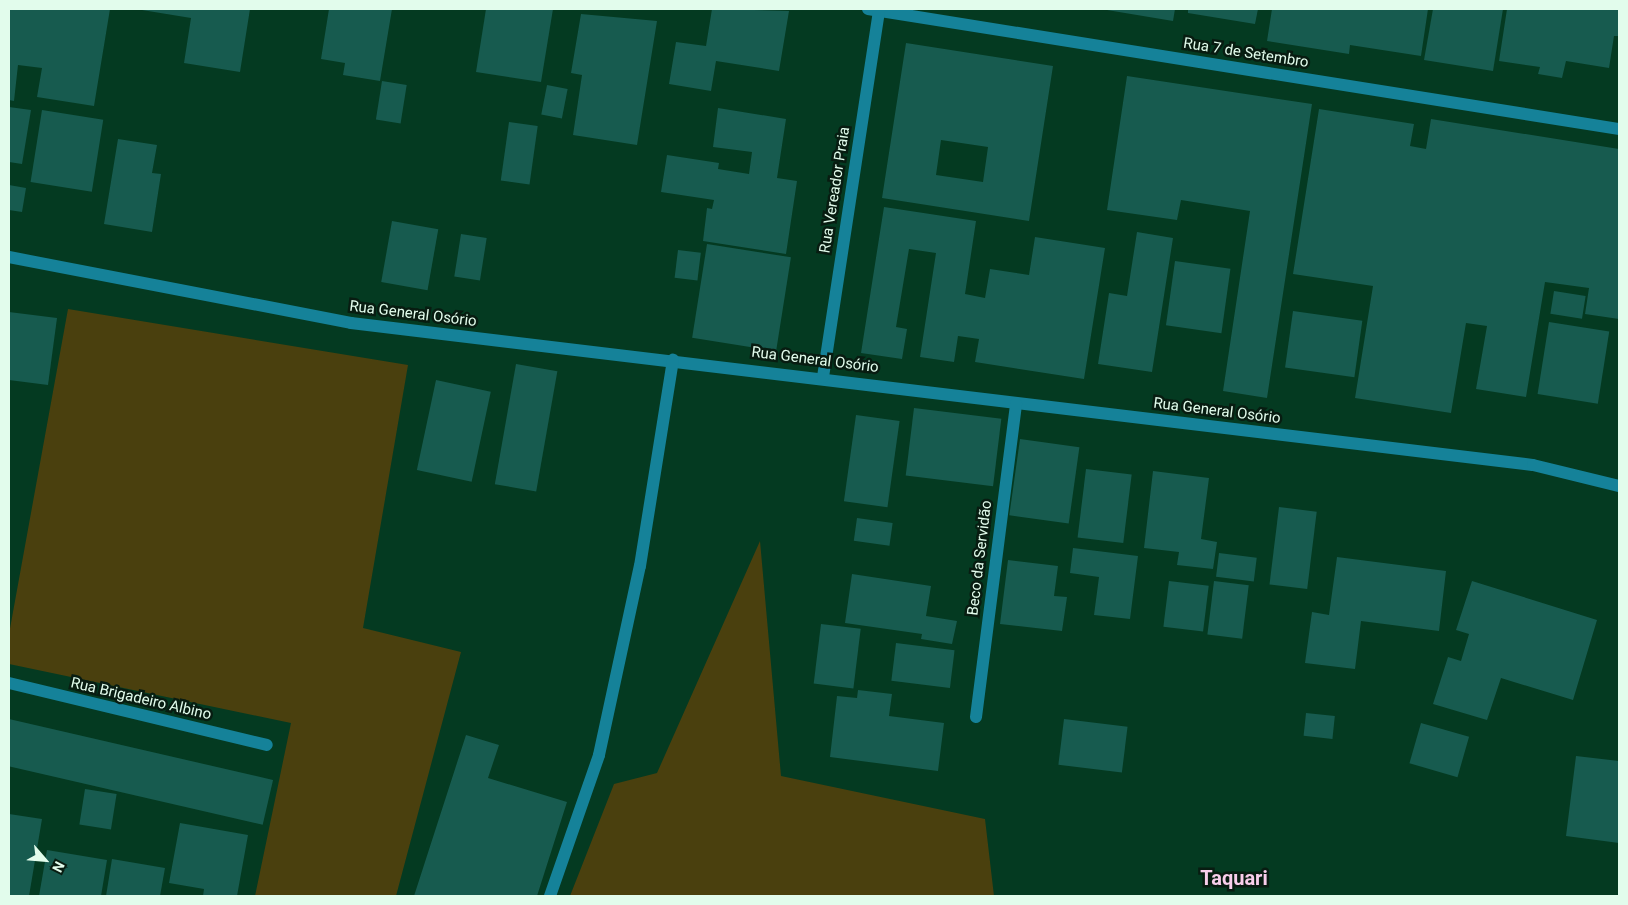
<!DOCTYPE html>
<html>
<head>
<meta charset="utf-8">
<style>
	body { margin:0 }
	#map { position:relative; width:1628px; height:905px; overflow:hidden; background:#043a21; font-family:Roboto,sans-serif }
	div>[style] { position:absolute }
	.green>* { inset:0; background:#4a400e }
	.building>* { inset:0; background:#175b4f; transform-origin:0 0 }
	.minor>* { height:12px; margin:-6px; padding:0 6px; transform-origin:6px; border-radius:6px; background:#158299 }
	span { translate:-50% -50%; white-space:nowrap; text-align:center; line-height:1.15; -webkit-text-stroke:5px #081c11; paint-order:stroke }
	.street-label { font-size:15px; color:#e2fcec }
	.district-label { font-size:20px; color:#f8ceeb; font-weight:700 }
	.frame { position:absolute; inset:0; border:10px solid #e2fcec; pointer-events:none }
	.north { position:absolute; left:20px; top:835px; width:50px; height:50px; -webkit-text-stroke:4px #081c11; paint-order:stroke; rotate:117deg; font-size:14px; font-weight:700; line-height:20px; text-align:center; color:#e2fcec }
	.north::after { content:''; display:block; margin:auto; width:18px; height:22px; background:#e2fcec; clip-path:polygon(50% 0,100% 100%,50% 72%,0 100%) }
</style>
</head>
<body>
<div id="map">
	<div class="green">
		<div style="clip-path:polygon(68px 309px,408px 365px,363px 628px,461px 652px,396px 896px,255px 896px,291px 723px,9px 664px,9px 634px)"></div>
		<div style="clip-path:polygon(760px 541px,781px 776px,985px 819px,994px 896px,570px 896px,614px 784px,657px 773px)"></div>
	</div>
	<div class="building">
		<div style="clip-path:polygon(9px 9px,110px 9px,94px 106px,37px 97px,42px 68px,18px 65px,14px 101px,9px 100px)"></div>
		<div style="clip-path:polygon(250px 9px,240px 72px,184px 63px,191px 18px,142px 10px)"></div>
		<div style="clip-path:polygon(329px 9px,392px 9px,380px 81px,343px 75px,345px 63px,321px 59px)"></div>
		<div style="clip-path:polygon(486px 9px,553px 9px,541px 82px,476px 72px)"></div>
		<div style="clip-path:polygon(712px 9px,789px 11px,779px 71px,716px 61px,711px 91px,669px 84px,676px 42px,706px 46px)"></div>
		<div style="clip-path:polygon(1101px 9px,1175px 9px,1173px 21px)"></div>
		<div style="clip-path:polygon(1188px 9px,1258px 9px,1255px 24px,1188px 13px)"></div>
		<div style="clip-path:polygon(1272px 9px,1428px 9px,1421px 56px,1350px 45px,1349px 54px,1267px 41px)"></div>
		<div style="clip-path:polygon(1433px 9px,1503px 9px,1493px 71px,1424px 60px)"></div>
		<div style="clip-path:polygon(1507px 9px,1619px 9px,1619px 36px,1614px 36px,1609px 68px,1566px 61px,1562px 78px,1538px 74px,1540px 67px,1499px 61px)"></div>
		<div style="clip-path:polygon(581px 14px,657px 21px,637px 145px,573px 135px,582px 75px,571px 73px)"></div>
		<div style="clip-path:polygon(evenodd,906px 43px,1053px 66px,1029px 221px,882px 198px,906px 43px,941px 140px,988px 147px,983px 182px,936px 175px,941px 140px)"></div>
		<div style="clip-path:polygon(1127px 76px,1312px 104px,1267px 398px,1223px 391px,1250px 211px,1181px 200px,1177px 220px,1107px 210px)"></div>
		<div style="left:382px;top:81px;width:25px;height:39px;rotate:9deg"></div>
		<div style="left:547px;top:85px;width:21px;height:30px;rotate:11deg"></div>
		<div style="clip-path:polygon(9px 107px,31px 110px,22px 164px,9px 162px)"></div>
		<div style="clip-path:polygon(718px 108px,786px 119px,777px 178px,797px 181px,786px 254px,703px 241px,707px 208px,712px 209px,714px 200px,661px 192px,667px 155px,719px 163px,718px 169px,749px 174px,752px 152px,713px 147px)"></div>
		<div style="clip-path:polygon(1319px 109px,1414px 124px,1410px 146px,1426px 149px,1431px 119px,1619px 149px,1619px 319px,1585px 314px,1589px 288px,1545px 282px,1526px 397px,1476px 389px,1487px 326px,1466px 323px,1451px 413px,1355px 398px,1373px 286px,1293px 274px)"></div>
		<div style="left:42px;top:110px;width:62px;height:73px;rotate:9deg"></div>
		<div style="left:509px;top:122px;width:29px;height:59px;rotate:8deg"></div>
		<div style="clip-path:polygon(118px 139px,157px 145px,152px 173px,161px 174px,152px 232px,104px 224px)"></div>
		<div style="clip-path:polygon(9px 185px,26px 188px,22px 212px,9px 210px)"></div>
		<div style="clip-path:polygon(884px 207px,976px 221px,965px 294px,985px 298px,990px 269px,1029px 275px,1035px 237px,1105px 248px,1084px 379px,975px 362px,979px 339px,958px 336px,954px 362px,920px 357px,936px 253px,909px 249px,896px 327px,907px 329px,902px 359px,861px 353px)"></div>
		<div style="left:392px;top:221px;width:47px;height:62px;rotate:10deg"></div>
		<div style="clip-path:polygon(1137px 232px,1173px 238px,1152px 372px,1098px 364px,1109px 293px,1127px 296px)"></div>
		<div style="left:461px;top:234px;width:26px;height:43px;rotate:9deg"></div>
		<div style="left:707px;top:244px;width:85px;height:95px;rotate:9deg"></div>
		<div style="left:678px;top:250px;width:23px;height:28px;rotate:7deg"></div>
		<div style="left:1175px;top:261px;width:56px;height:65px;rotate:8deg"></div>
		<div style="left:1554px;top:291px;width:32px;height:23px;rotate:9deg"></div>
		<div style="left:1293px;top:311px;width:70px;height:57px;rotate:8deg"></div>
		<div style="clip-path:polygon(9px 312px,57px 318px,48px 385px,9px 380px)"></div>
		<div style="left:1549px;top:322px;width:61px;height:73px;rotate:9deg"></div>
		<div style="left:516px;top:364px;width:42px;height:122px;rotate:10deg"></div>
		<div style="left:436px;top:380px;width:56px;height:92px;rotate:12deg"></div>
		<div style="left:914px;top:408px;width:88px;height:68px;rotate:7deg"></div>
		<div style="left:856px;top:415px;width:44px;height:87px;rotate:8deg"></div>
		<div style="left:1020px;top:439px;width:60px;height:77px;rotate:8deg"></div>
		<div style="left:1086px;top:469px;width:46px;height:69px;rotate:7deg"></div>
		<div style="clip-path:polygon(1153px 471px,1209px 478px,1201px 539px,1217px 542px,1213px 569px,1177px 565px,1179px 552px,1144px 548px)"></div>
		<div style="left:1279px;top:507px;width:38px;height:78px;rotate:7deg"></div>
		<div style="left:857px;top:518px;width:36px;height:23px;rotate:8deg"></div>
		<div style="clip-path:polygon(1073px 548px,1138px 556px,1130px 619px,1094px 615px,1099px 577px,1070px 573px)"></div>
		<div style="left:1219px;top:553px;width:38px;height:24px;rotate:7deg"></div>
		<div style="clip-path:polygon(1337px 557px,1446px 571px,1439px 631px,1361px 621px,1355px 669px,1305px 663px,1312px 612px,1329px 615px)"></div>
		<div style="clip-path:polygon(1008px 560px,1058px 566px,1054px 596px,1067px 597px,1062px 631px,1000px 624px)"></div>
		<div style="clip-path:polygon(852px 574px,931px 586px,926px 616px,957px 621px,952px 644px,921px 639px,922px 634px,845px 623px)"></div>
		<div style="left:1169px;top:581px;width:40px;height:46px;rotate:7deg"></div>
		<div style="left:1214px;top:581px;width:35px;height:54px;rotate:7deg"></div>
		<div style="clip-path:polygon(1472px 581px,1597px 620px,1573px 700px,1501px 678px,1487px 720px,1433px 704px,1448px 657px,1461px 661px,1469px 634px,1456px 630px)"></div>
		<div style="left:821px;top:624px;width:40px;height:60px;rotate:7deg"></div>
		<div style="left:896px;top:643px;width:59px;height:38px;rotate:7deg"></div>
		<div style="clip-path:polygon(858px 690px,892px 694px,889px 716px,944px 723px,938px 771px,830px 757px,837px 696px,857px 698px)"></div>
		<div style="left:1306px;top:713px;width:29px;height:23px;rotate:6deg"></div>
		<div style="left:9px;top:719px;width:271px;height:46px;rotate:13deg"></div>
		<div style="left:1064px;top:719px;width:64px;height:46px;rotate:7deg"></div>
		<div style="left:1421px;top:723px;width:50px;height:42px;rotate:16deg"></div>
		<div style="clip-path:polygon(466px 735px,499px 745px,488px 778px,567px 802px,537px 896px,414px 896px)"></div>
		<div style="clip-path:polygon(1576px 756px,1619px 761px,1619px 843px,1566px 836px)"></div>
		<div style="left:85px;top:789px;width:32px;height:36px;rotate:9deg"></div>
		<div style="clip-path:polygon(9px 814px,42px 819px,29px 896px,9px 896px)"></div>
		<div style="clip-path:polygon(180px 823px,248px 835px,237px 896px,203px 896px,204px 889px,169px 883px)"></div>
		<div style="clip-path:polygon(47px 850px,107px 860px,101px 896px,39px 896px)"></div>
		<div style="clip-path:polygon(112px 859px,165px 868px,160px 896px,106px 896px)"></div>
	</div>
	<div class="minor">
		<div style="left:868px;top:9px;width:761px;rotate:9.08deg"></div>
		<div style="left:9px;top:257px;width:348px;rotate:10.9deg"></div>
		<div style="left:351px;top:323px;width:1190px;rotate:6.85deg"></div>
		<div style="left:1533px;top:465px;width:89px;rotate:13.7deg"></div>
		<div style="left:823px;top:377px;width:372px;rotate:-81.3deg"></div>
		<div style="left:9px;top:683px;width:265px;rotate:13.5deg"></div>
		<div style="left:976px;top:717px;width:316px;rotate:-82.7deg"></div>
		<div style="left:550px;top:896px;width:149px;rotate:-70.8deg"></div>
		<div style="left:599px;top:755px;width:193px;rotate:-77.8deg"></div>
		<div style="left:640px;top:566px;width:209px;rotate:-80.9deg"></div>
	</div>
	<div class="street-label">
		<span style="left:1246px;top:53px;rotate:9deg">Rua 7 de Setembro</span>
		<span style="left:835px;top:190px;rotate:-81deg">Rua Vereador Praia</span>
		<span style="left:413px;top:314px;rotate:7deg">Rua General Osório</span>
		<span style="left:815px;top:360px;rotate:7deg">Rua General Osório</span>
		<span style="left:1217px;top:411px;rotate:7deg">Rua General Osório</span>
		<span style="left:980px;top:558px;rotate:-83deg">Beco da Servidão</span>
		<span style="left:141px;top:699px;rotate:13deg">Rua Brigadeiro Albino</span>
	</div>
	<div class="district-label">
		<span style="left:1234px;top:878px">Taquari</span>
	</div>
	<div class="frame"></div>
	<div class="north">N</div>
</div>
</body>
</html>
